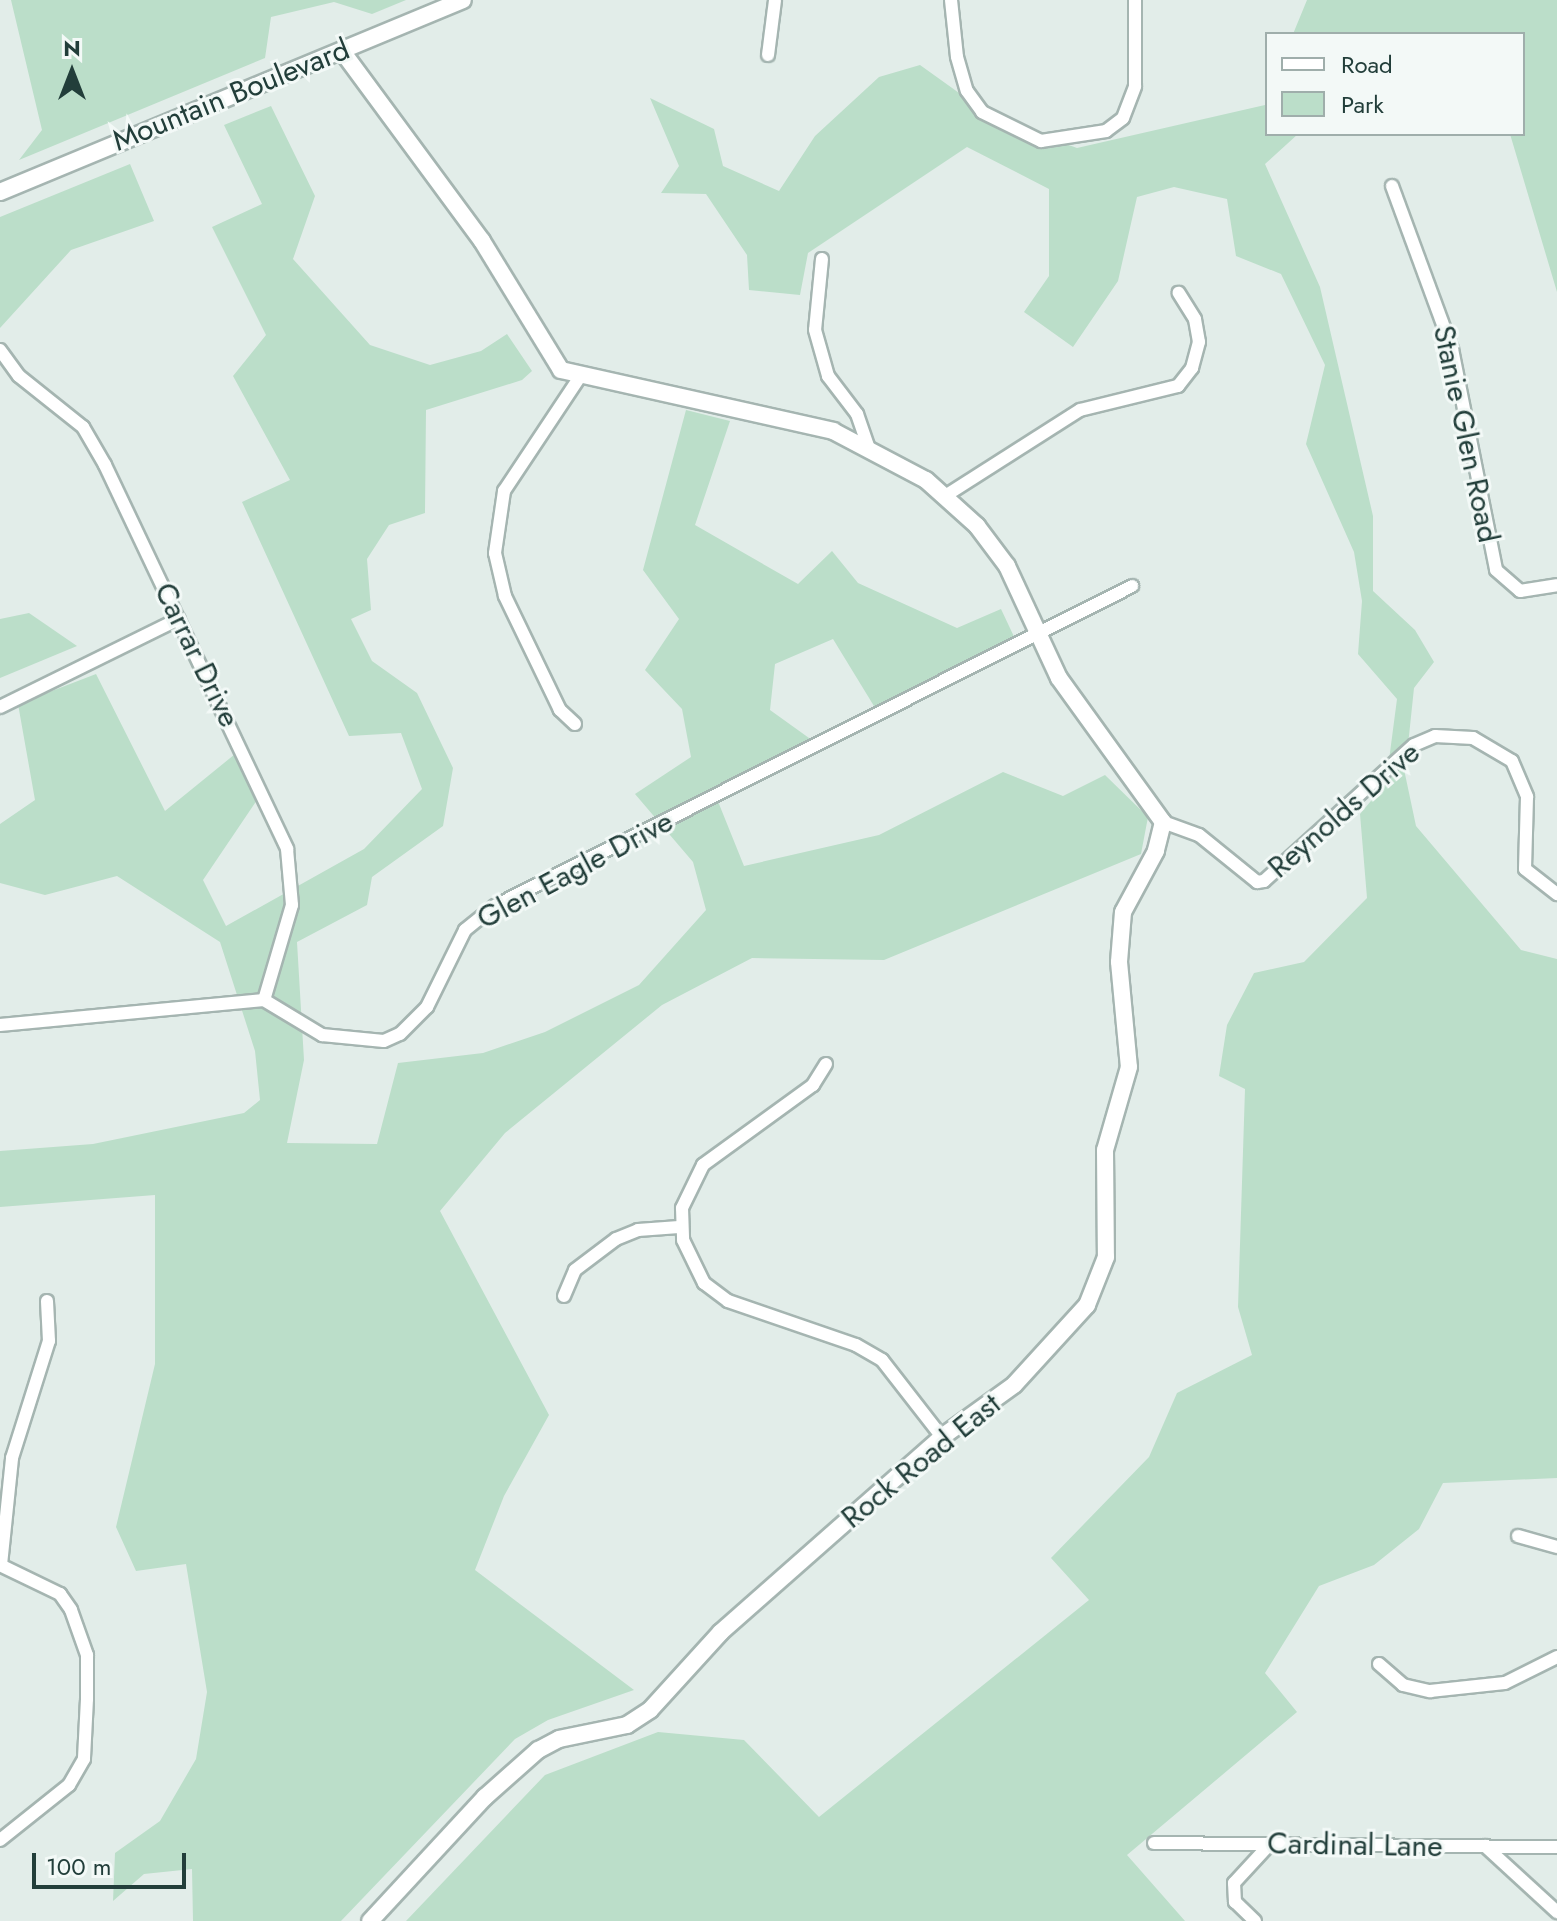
<!DOCTYPE html>
<html>
<head>
<meta charset="utf-8">
<style>
	body { margin:0 }
	#map { position:relative; width:1557px; height:1921px; overflow:hidden; background:#e2ede9; font-family:Jost,sans-serif }
	div>[style] { position:absolute }
	.green>* { inset:0; background:#bbdec9 }
	.roads { filter:drop-shadow(2px 0 #a5b5b1) drop-shadow(-2px 0 #a5b5b1) drop-shadow(0 2px #a5b5b1) drop-shadow(0 -2px #a5b5b1) }
	.minor>* { height:12px; margin:-6px; padding:0 6px; transform-origin:6px; border-radius:6px; background:#fff }
	.tertiary>* { height:16px; margin:-8px; padding:0 8px; transform-origin:8px; border-radius:8px; background:#fff }
	span { translate:-50% -50%; white-space:nowrap; text-align:center; line-height:1.15; -webkit-text-stroke:6px #f3f9f7; paint-order:stroke }
	.street-label { font-size:30px; color:#223e3a }
	.legend { position:absolute; left:1265px; top:32px; width:260px; height:104px; box-sizing:border-box; background:#f3f9f7; border:2px solid #9faeab; margin:0; padding:10px 14px; list-style:none; font-size:24px; color:#223e3a }
	.legend li { display:flex; align-items:center; gap:16px; height:40px }
	.legend b { width:40px; border:2px solid #9faeab }
	.north { position:absolute; left:32px; top:32px; width:80px; height:80px; -webkit-text-stroke:6px #f3f9f7; paint-order:stroke; rotate:0deg; font-size:22px; font-weight:700; line-height:32px; text-align:center; color:#223e3a }
	.north::after { content:''; display:block; margin:auto; width:28px; height:36px; background:#223e3a; clip-path:polygon(50% 0,100% 100%,50% 72%,0 100%) }
	.scale { position:absolute; left:32px; top:1853px; width:154px; height:36px; box-sizing:border-box; border:4px solid #223e3a; border-top:0; padding-left:10px; font-size:24px; line-height:28px; white-space:nowrap; color:#223e3a; -webkit-text-stroke:6px #f3f9f7; paint-order:stroke }
</style>
</head>
<body>
<div id="map">
	<div class="green">
		<div style="clip-path:polygon(11px 0,406px 0,372px 14px,334px 2px,271px 17px,265px 58px,19px 160px,42px 130px)"></div>
		<div style="clip-path:polygon(1307px 0,1557px 0,1557px 292px,1510px 134px,1523px 134px,1523px 34px,1293px 34px)"></div>
		<div style="clip-path:polygon(920px 65px,994px 118px,1077px 148px,1265px 105px,1267px 100px,1267px 134px,1298px 134px,1265px 164px,1320px 287px,1373px 516px,1373px 591px,1415px 630px,1434px 662px,1414px 688px,1405px 774px,1416px 826px,1521px 950px,1557px 959px,1557px 1478px,1443px 1483px,1419px 1529px,1374px 1565px,1319px 1586px,1265px 1673px,1297px 1712px,1127px 1855px,1185px 1921px,406px 1921px,545px 1775px,658px 1732px,744px 1740px,819px 1817px,1089px 1600px,1051px 1558px,1149px 1457px,1177px 1393px,1252px 1355px,1238px 1307px,1245px 1089px,1219px 1076px,1227px 1025px,1254px 973px,1304px 962px,1367px 898px,1360px 814px,1386px 783px,1397px 699px,1358px 654px,1362px 601px,1354px 552px,1306px 444px,1325px 365px,1281px 274px,1236px 256px,1227px 199px,1174px 187px,1137px 197px,1118px 281px,1073px 347px,1024px 312px,1049px 276px,1049px 189px,967px 147px,808px 253px,800px 295px,749px 290px,747px 255px,706px 194px,661px 193px,679px 166px,650px 98px,714px 129px,723px 166px,779px 191px,815px 136px,879px 77px)"></div>
		<div style="clip-path:polygon(271px 106px,315px 196px,293px 259px,370px 345px,430px 365px,481px 351px,507px 334px,532px 371px,522px 380px,426px 410px,425px 513px,389px 525px,367px 559px,371px 610px,351px 619px,372px 661px,417px 693px,453px 768px,443px 826px,372px 877px,367px 905px,297px 942px,304px 1060px,287px 1143px,377px 1144px,398px 1063px,483px 1053px,545px 1032px,639px 985px,706px 910px,693px 862px,635px 794px,691px 757px,682px 709px,645px 670px,679px 619px,643px 570px,686px 410px,730px 421px,695px 525px,798px 584px,832px 551px,858px 583px,957px 628px,1001px 609px,1017px 643px,877px 711px,833px 639px,775px 664px,770px 710px,816px 743px,715px 794px,744px 866px,879px 835px,1003px 772px,1063px 796px,1105px 775px,1148px 817px,1141px 854px,884px 960px,752px 958px,662px 1005px,505px 1133px,440px 1211px,549px 1415px,504px 1496px,475px 1570px,634px 1690px,548px 1720px,515px 1739px,341px 1921px,193px 1921px,192px 1869px,144px 1874px,113px 1901px,115px 1853px,160px 1821px,196px 1759px,207px 1692px,186px 1564px,136px 1571px,116px 1527px,155px 1364px,155px 1195px,0 1207px,0 1151px,93px 1144px,244px 1113px,260px 1100px,255px 1051px,220px 942px,117px 876px,45px 895px,0 883px,0 824px,35px 800px,18px 704px,96px 674px,165px 811px,240px 750px,261px 794px,203px 880px,226px 926px,364px 849px,422px 789px,401px 733px,349px 736px,242px 502px,290px 480px,233px 376px,266px 335px,212px 227px,262px 204px,224px 125px)"></div>
		<div style="clip-path:polygon(130px 164px,154px 221px,71px 250px,0 328px,0 217px)"></div>
		<div style="clip-path:polygon(29px 613px,77px 646px,0 678px,0 619px)"></div>
	</div>
	<div class="roads">
		<div class="minor">
			<div style="left:951px;top:0;width:57px;rotate:84deg"></div>
			<div style="left:957px;top:57px;width:35px;rotate:74deg"></div>
			<div style="left:967px;top:91px;width:26px;rotate:54deg"></div>
			<div style="left:982px;top:112px;width:66px;rotate:26.2deg"></div>
			<div style="left:1041px;top:141px;width:66px;rotate:-8.7deg"></div>
			<div style="left:1106px;top:131px;width:21px;rotate:-37deg"></div>
			<div style="left:1123px;top:118px;width:34px;rotate:-69deg"></div>
			<div style="left:1135px;top:86px;width:86px;rotate:-90deg"></div>
			<div style="left:768px;top:55px;width:55px;rotate:-82.7deg"></div>
			<div style="left:1392px;top:186px;width:174px;rotate:69.8deg"></div>
			<div style="left:1452px;top:349px;width:225px;rotate:78.7deg"></div>
			<div style="left:1496px;top:570px;width:32px;rotate:41deg"></div>
			<div style="left:1520px;top:591px;width:37px;rotate:-9deg"></div>
			<div style="left:822px;top:259px;width:71px;rotate:95.6deg"></div>
			<div style="left:815px;top:330px;width:48px;rotate:74.2deg"></div>
			<div style="left:828px;top:376px;width:48px;rotate:52.7deg"></div>
			<div style="left:857px;top:414px;width:36px;rotate:71deg"></div>
			<div style="left:0;top:350px;width:32px;rotate:54deg"></div>
			<div style="left:19px;top:376px;width:82px;rotate:38.6deg"></div>
			<div style="left:83px;top:427px;width:44px;rotate:59.9deg"></div>
			<div style="left:105px;top:465px;width:425px;rotate:64.6deg"></div>
			<div style="left:287px;top:849px;width:56px;rotate:84.9deg"></div>
			<div style="left:292px;top:905px;width:99px;rotate:106.4deg"></div>
			<div style="left:945px;top:496px;width:160px;rotate:-32.5deg"></div>
			<div style="left:1080px;top:410px;width:101px;rotate:-13.8deg"></div>
			<div style="left:1178px;top:386px;width:23px;rotate:-52deg"></div>
			<div style="left:1192px;top:368px;width:27px;rotate:-75deg"></div>
			<div style="left:1199px;top:342px;width:23px;rotate:-100deg"></div>
			<div style="left:1195px;top:319px;width:31px;rotate:-122deg"></div>
			<div style="left:0;top:707px;width:199px;rotate:-26.2deg"></div>
			<div style="left:575px;top:724px;width:21px;rotate:-137deg"></div>
			<div style="left:560px;top:710px;width:127px;rotate:-115.8deg"></div>
			<div style="left:505px;top:596px;width:44px;rotate:-103.1deg"></div>
			<div style="left:495px;top:553px;width:63px;rotate:-81.7deg"></div>
			<div style="left:504px;top:491px;width:136px;rotate:-56.4deg"></div>
			<div style="left:1163px;top:822px;width:38px;rotate:20deg"></div>
			<div style="left:1199px;top:835px;width:75px;rotate:39deg"></div>
			<div style="left:1257px;top:882px;width:7px;rotate:-8deg"></div>
			<div style="left:1264px;top:881px;width:202px;rotate:-42.2deg"></div>
			<div style="left:1414px;top:745px;width:23px;rotate:-23deg"></div>
			<div style="left:1435px;top:736px;width:38px;rotate:3deg"></div>
			<div style="left:1473px;top:738px;width:45px;rotate:30.5deg"></div>
			<div style="left:1512px;top:761px;width:39px;rotate:67deg"></div>
			<div style="left:1527px;top:797px;width:72px;rotate:91.6deg"></div>
			<div style="left:1525px;top:869px;width:41px;rotate:38deg"></div>
			<div style="left:0;top:1025px;width:265px;rotate:-5.4deg"></div>
			<div style="left:264px;top:1000px;width:68px;rotate:31.1deg"></div>
			<div style="left:322px;top:1035px;width:62px;rotate:5.5deg"></div>
			<div style="left:384px;top:1041px;width:17px;rotate:-24deg"></div>
			<div style="left:400px;top:1034px;width:38px;rotate:-45deg"></div>
			<div style="left:427px;top:1007px;width:86px;rotate:-63.7deg"></div>
			<div style="left:465px;top:930px;width:38px;rotate:-39deg"></div>
			<div style="left:495px;top:906px;width:713px;rotate:-26.67deg"></div>
			<div style="left:826px;top:1064px;width:25px;rotate:122deg"></div>
			<div style="left:813px;top:1085px;width:136px;rotate:144deg"></div>
			<div style="left:703px;top:1165px;width:48px;rotate:116deg"></div>
			<div style="left:682px;top:1208px;width:32px;rotate:88deg"></div>
			<div style="left:683px;top:1240px;width:48px;rotate:64deg"></div>
			<div style="left:704px;top:1283px;width:30px;rotate:37deg"></div>
			<div style="left:728px;top:1301px;width:135px;rotate:19deg"></div>
			<div style="left:856px;top:1345px;width:30px;rotate:30deg"></div>
			<div style="left:882px;top:1360px;width:98px;rotate:52.1deg"></div>
			<div style="left:564px;top:1296px;width:28px;rotate:-67deg"></div>
			<div style="left:575px;top:1270px;width:51px;rotate:-37.1deg"></div>
			<div style="left:616px;top:1239px;width:24px;rotate:-22deg"></div>
			<div style="left:638px;top:1230px;width:41px;rotate:-4.2deg"></div>
			<div style="left:1518px;top:1536px;width:41px;rotate:15.8deg"></div>
			<div style="left:0;top:1565px;width:67px;rotate:25.8deg"></div>
			<div style="left:60px;top:1594px;width:19px;rotate:55deg"></div>
			<div style="left:71px;top:1610px;width:48px;rotate:70.4deg"></div>
			<div style="left:87px;top:1655px;width:44px;rotate:90deg"></div>
			<div style="left:87px;top:1699px;width:60px;rotate:92.9deg"></div>
			<div style="left:84px;top:1759px;width:30px;rotate:120deg"></div>
			<div style="left:69px;top:1785px;width:88px;rotate:141.4deg"></div>
			<div style="left:1px;top:1565px;width:108px;rotate:-84.1deg"></div>
			<div style="left:12px;top:1458px;width:123px;rotate:-72.5deg"></div>
			<div style="left:49px;top:1341px;width:40px;rotate:-92.9deg"></div>
			<div style="left:1379px;top:1664px;width:32px;rotate:41deg"></div>
			<div style="left:1403px;top:1685px;width:28px;rotate:13deg"></div>
			<div style="left:1430px;top:1691px;width:75px;rotate:-6.1deg"></div>
			<div style="left:1505px;top:1683px;width:58px;rotate:-26.6deg"></div>
			<div style="left:1154px;top:1843px;width:403px;rotate:0.6deg"></div>
			<div style="left:1485px;top:1846px;width:98px;rotate:42.5deg"></div>
			<div style="left:1255px;top:1921px;width:28px;rotate:-136deg"></div>
			<div style="left:1235px;top:1902px;width:19px;rotate:-93deg"></div>
			<div style="left:1234px;top:1883px;width:53px;rotate:-47.3deg"></div>
		</div>
		<div class="tertiary">
			<div style="left:342px;top:51px;width:236px;rotate:53.6deg"></div>
			<div style="left:482px;top:241px;width:151px;rotate:58.5deg"></div>
			<div style="left:561px;top:370px;width:279px;rotate:12.6deg"></div>
			<div style="left:833px;top:431px;width:105px;rotate:27.8deg"></div>
			<div style="left:926px;top:480px;width:69px;rotate:42deg"></div>
			<div style="left:977px;top:526px;width:50px;rotate:53.1deg"></div>
			<div style="left:1007px;top:566px;width:123px;rotate:65.1deg"></div>
			<div style="left:1059px;top:678px;width:178px;rotate:54.2deg"></div>
			<div style="left:1163px;top:822px;width:30px;rotate:104deg"></div>
			<div style="left:1156px;top:851px;width:69px;rotate:118.4deg"></div>
			<div style="left:1123px;top:912px;width:50px;rotate:94.6deg"></div>
			<div style="left:1119px;top:962px;width:105px;rotate:84.6deg"></div>
			<div style="left:1129px;top:1067px;width:86px;rotate:106.1deg"></div>
			<div style="left:1105px;top:1150px;width:107px;rotate:89.5deg"></div>
			<div style="left:1106px;top:1257px;width:52px;rotate:111.6deg"></div>
			<div style="left:1087px;top:1305px;width:108px;rotate:132.4deg"></div>
			<div style="left:1014px;top:1385px;width:89px;rotate:144.2deg"></div>
			<div style="left:942px;top:1437px;width:295px;rotate:138.6deg"></div>
			<div style="left:721px;top:1632px;width:105px;rotate:132.3deg"></div>
			<div style="left:650px;top:1710px;width:27px;rotate:147deg"></div>
			<div style="left:627px;top:1725px;width:69px;rotate:168.4deg"></div>
			<div style="left:559px;top:1739px;width:24px;rotate:152deg"></div>
			<div style="left:538px;top:1750px;width:71px;rotate:138.4deg"></div>
			<div style="left:485px;top:1797px;width:169px;rotate:132.8deg"></div>
			<div style="left:0;top:192px;width:501px;rotate:-22.52deg"></div>
		</div>
	</div>
	<div class="street-label">
		<span style="left:231px;top:95px;rotate:-22deg">Mountain Boulevard</span>
		<span style="left:1466px;top:434px;rotate:78deg">Stanie Glen Road</span>
		<span style="left:197px;top:655px;rotate:64deg">Carrar Drive</span>
		<span style="left:1344px;top:810px;rotate:-41deg">Reynolds Drive</span>
		<span style="left:575px;top:870px;rotate:-28deg">Glen Eagle Drive</span>
		<span style="left:921px;top:1461px;rotate:-39deg">Rock Road East</span>
		<span style="left:1355px;top:1845px;rotate:1deg">Cardinal Lane</span>
	</div>
	<ul class="legend">
	<li><b style="height:10px;background:#fff"></b>Road</li>
	<li><b style="height:22px;background:#bbdec9"></b>Park</li>
	</ul>
	<div class="north">N</div>
	<div class="scale">100 m</div>
</div>
</body>
</html>
